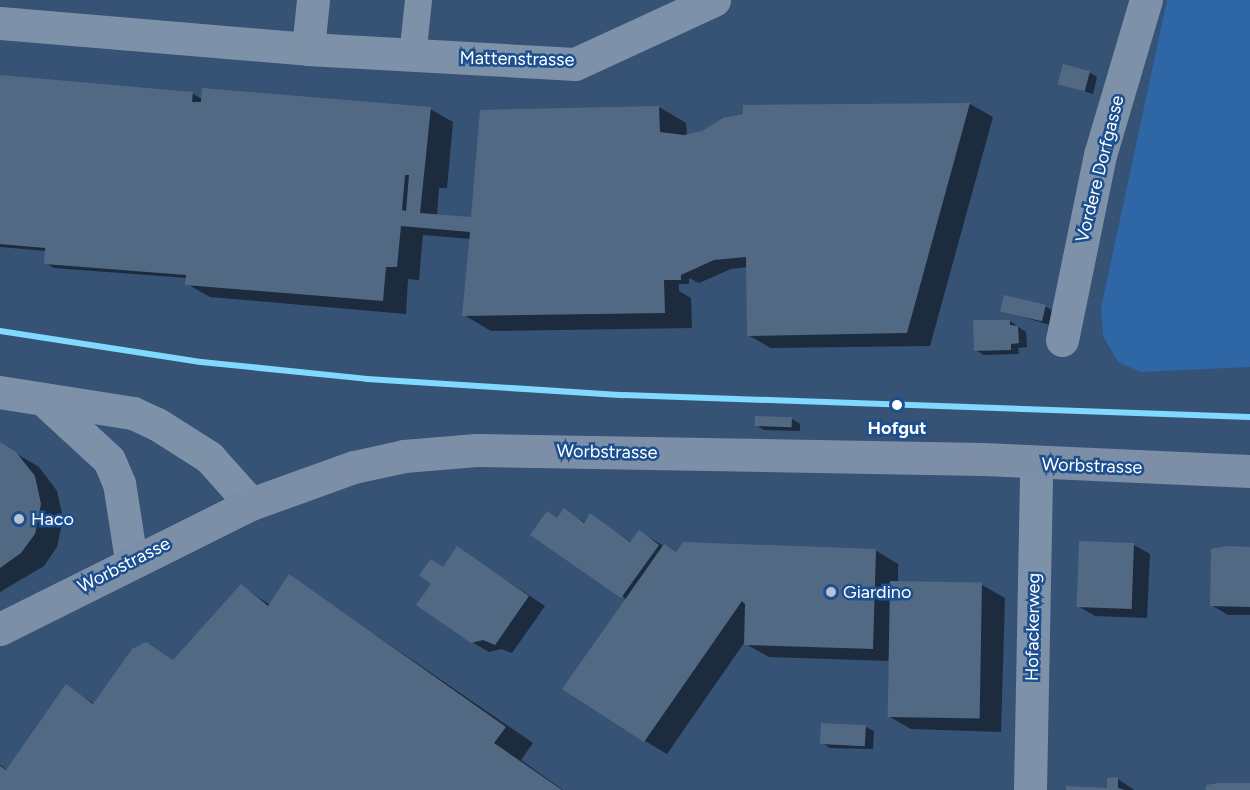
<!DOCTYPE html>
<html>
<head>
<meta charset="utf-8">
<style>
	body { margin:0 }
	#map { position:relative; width:1250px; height:790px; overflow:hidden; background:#365274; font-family:Figtree,sans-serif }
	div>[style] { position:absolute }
	.green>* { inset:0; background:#2f66a5 }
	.shadow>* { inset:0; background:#0007 }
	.building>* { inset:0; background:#526984; transform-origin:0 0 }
	.service>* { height:27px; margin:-13.5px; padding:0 13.5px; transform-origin:13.5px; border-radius:13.5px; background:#7d92a8 }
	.minor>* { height:33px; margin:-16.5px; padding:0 16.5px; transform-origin:16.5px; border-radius:16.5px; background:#7d92a8 }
	.tertiary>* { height:33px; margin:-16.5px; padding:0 16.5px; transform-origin:16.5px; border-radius:16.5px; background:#7d92a8 }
	.primary>* { height:33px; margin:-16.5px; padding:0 16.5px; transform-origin:16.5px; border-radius:16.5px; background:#7d8ea7 }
	.tram-1>* { height:6px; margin:-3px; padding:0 3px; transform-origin:3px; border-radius:3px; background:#80d9ff }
	.dots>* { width:16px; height:16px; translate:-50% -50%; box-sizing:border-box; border:3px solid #1b4f8f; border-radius:50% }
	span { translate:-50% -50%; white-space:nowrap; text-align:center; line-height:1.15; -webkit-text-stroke:5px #1b4f8f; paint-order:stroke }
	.street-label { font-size:18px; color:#fff }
	.stop-label { font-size:18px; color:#fff; font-weight:700 }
	.poi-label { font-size:18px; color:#fff }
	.left { translate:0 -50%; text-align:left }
</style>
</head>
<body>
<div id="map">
	<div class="green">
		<div style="clip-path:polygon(1167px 0,1250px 0,1250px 367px,1141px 372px,1118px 362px,1103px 336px,1101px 308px)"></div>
	</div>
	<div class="shadow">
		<div style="clip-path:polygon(1089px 72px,1097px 77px,1093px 94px,1060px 84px)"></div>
		<div style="clip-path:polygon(0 77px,192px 93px,203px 100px,430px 109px,453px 122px,447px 188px,439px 188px,437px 216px,472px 219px,482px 111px,659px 107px,686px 123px,687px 135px,695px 135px,743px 116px,745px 107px,970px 104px,993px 117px,930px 346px,771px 348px,748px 335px,747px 267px,731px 269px,699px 283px,689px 278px,689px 284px,679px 284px,679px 291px,691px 298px,692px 328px,491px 331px,464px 315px,471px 239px,423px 235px,419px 280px,408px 279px,406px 314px,210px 297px,187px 284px,187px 278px,54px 268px,46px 263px,47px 251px,0 247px)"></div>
		<div style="clip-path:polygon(1045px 306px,1053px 311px,1050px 325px,1002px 311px)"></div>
		<div style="clip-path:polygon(975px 321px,1010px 321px,1026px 332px,1027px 347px,1018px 348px,1019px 354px,984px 355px,975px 350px)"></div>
		<div style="clip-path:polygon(792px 419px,800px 424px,800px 431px,764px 430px,756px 425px)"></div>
		<div style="clip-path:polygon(0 444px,39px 467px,57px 491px,63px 518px,57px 547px,44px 566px,0 592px)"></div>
		<div style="clip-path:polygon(564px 510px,584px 522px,590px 515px,631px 542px,639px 532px,677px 553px,875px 550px,898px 564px,898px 583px,982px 585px,1005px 598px,1001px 732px,911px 729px,888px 716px,889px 661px,769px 657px,744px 643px,667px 754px,645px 741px,626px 600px,558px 519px)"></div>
		<div style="clip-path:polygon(1134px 545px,1150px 554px,1147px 618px,1095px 616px,1078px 606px)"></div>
		<div style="clip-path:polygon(458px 548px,545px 606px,512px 653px,501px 649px,489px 652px,472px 642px)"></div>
		<div style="clip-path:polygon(1250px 551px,1250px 615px,1228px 615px,1211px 605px)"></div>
		<div style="clip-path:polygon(290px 576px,533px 743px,521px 760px,563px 790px,0 790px,0 765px,7px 770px,66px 686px,95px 704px,174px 661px,241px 586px,270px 605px)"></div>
		<div style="clip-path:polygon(866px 727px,874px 731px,873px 749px,830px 748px,822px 743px)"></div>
		<div style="clip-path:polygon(1118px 779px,1134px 790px,1068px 790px,1108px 789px)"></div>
	</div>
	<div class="building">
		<div style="left:1063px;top:64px;width:28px;height:21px;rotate:15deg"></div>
		<div style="clip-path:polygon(evenodd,0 75px,193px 92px,192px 102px,201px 102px,202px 88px,431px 107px,420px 213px,471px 217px,480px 110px,659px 106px,660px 132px,684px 135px,702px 131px,723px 118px,743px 114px,743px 105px,970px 103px,907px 333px,747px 336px,746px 257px,714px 260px,681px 275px,681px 280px,664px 280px,665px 313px,462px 316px,470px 232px,401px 226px,397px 267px,386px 267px,383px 301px,185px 285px,186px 275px,44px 264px,45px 248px,0 244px,0 75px,405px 175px,409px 175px,406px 211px,402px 210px,405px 175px)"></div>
		<div style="left:1004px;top:295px;width:43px;height:17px;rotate:13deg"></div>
		<div style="clip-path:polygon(973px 320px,1010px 320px,1010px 325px,1018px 326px,1019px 343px,1011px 344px,1011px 350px,974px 351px)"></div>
		<div style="left:755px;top:416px;width:37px;height:10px;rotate:2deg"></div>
		<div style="clip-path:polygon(0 442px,16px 452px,35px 476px,41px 504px,35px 534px,21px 553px,0 568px)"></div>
		<div style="clip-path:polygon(564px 508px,584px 523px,590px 513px,630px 542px,639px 530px,659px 545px,621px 598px,530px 535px,547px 511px,557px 518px)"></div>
		<div style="left:1079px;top:541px;width:55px;height:66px;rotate:2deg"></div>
		<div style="clip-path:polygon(683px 542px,876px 549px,873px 649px,744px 645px,745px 604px,742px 601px,644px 742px,562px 689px,664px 544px,676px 552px)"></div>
		<div style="clip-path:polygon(457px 546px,529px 596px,495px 645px,483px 640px,471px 643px,416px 605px,431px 584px,419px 575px,431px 559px,443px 567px)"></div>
		<div style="clip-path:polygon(1227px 546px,1250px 547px,1250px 607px,1210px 606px,1211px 549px)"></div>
		<div style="clip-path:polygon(289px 574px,506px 727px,494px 743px,562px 790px,0 790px,0 766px,6px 770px,66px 684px,93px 704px,132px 649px,146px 642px,173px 660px,241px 584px,268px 606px)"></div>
		<div style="left:890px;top:581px;width:92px;height:136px;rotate:1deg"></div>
		<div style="left:821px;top:723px;width:45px;height:21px;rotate:3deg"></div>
		<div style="clip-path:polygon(1118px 777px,1118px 788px,1125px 790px,1066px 790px,1066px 786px,1107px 788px,1107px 778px)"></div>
		<div style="clip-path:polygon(1219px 783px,1250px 783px,1250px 790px,1206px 790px,1206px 785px)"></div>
	</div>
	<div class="service">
		<div style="left:412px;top:56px;width:56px;rotate:-83.9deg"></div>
	</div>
	<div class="minor">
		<div style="left:0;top:23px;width:309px;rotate:4.8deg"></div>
		<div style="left:308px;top:49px;width:267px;rotate:3.2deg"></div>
		<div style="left:575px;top:64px;width:153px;rotate:-24.7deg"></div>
		<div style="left:308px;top:49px;width:49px;rotate:-84.2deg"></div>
		<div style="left:1062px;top:340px;width:189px;rotate:-78.4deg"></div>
		<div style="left:1100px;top:155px;width:162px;rotate:-73.5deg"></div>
		<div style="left:1030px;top:790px;width:326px;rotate:-88.9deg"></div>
	</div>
	<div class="tertiary">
		<div style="left:0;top:392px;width:135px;rotate:9deg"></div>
		<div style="left:133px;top:413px;width:26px;rotate:25deg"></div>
		<div style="left:157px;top:424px;width:62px;rotate:32.4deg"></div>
		<div style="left:209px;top:457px;width:63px;rotate:48.2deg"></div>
		<div style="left:44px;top:400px;width:88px;rotate:42.7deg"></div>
		<div style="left:109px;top:460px;width:25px;rotate:67deg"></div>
		<div style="left:119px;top:483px;width:78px;rotate:81.1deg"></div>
	</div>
	<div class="primary">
		<div style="left:0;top:629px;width:280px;rotate:-26.5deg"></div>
		<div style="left:251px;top:504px;width:109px;rotate:-19.8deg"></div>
		<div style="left:354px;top:467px;width:51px;rotate:-12.4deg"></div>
		<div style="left:404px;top:456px;width:72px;rotate:-4.8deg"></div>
		<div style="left:476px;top:450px;width:507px;rotate:1.02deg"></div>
		<div style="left:983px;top:459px;width:267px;rotate:2.6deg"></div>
	</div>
	<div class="tram-1">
		<div style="left:0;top:331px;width:203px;rotate:8.8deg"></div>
		<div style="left:201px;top:362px;width:167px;rotate:5.8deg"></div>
		<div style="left:367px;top:379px;width:257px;rotate:3.6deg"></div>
		<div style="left:624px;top:395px;width:626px;rotate:2.01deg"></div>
	</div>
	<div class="dots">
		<div style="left:897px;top:405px;background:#fff"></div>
		<div style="left:19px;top:519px;background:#b9c2ce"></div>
		<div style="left:831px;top:592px;background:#b9c2ce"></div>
	</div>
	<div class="street-label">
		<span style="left:517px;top:59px;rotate:1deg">Mattenstrasse</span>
		<span style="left:1100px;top:169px;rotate:-76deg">Vordere Dorfgasse</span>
		<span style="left:607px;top:452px;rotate:1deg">Worbstrasse</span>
		<span style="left:1092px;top:466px;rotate:2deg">Worbstrasse</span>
		<span style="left:124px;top:565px;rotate:-27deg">Worbstrasse</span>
		<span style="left:1033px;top:627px;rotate:-89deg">Hofackerweg</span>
	</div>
	<div class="stop-label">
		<span style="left:897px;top:428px">Hofgut</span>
	</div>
	<div class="poi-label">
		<span class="left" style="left:31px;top:519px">Haco</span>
		<span class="left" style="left:843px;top:592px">Giardino</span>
	</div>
</div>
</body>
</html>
